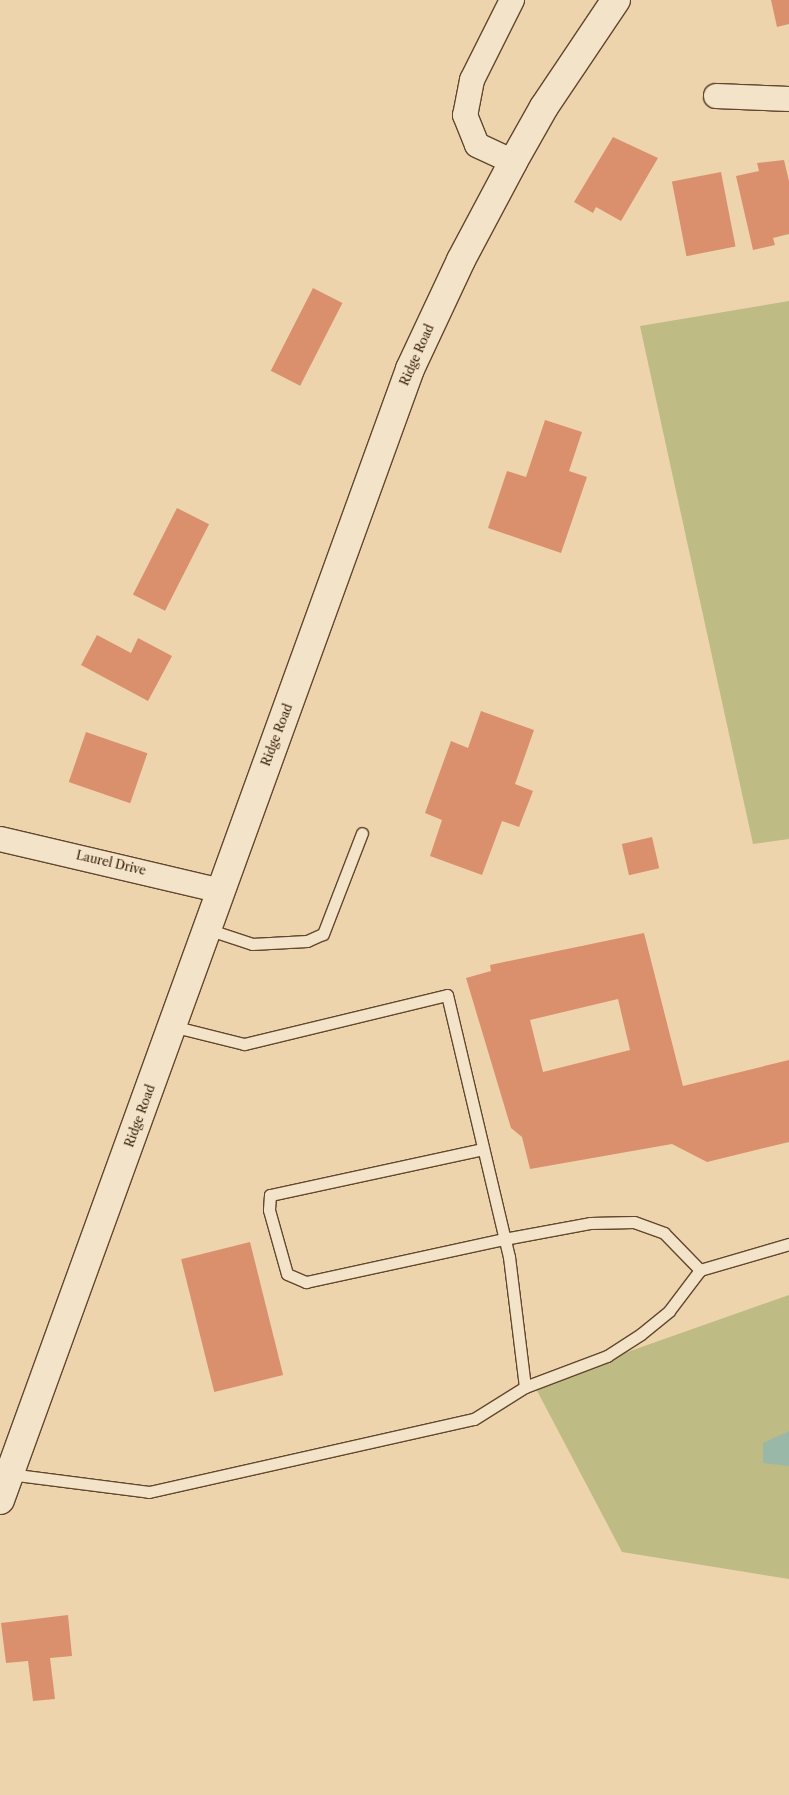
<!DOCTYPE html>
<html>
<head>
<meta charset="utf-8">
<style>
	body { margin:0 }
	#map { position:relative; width:789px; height:1795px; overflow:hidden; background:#edd4ac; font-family:"Libre Caslon Text",serif }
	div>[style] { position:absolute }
	.green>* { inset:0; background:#bfbb84 }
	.water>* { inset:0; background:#9ab8a7 }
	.building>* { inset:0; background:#da906d; transform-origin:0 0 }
	.roads { filter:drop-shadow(1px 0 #61472d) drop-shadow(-1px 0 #61472d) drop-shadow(0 1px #61472d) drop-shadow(0 -1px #61472d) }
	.lane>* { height:11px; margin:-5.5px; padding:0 5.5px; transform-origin:5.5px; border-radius:5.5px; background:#f3e3c9 }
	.street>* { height:24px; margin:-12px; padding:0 12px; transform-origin:12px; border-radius:12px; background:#f3e3c9 }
	.secondary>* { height:28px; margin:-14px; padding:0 14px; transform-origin:14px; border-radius:14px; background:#f3e3c9 }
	span { translate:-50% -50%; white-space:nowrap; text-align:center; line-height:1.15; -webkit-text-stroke:4.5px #f3e3c9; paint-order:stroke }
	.street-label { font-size:12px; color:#321803 }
</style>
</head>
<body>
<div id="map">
	<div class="green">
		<div style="clip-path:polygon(789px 301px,789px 839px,753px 844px,640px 326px)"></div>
		<div style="clip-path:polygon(789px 1295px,789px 1579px,622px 1552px,534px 1385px)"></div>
	</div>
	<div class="water">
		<div style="clip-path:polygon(789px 1431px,789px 1466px,763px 1463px,763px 1443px)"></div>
	</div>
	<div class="building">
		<div style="clip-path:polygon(771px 0,789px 0,789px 24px,777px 27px)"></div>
		<div style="clip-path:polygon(613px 137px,658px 158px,621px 221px,596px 207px,593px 213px,574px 202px)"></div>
		<div style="clip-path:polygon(784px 160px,789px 181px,789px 234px,773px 238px,775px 245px,753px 250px,736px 176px,759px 171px,757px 163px)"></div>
		<div style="left:721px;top:172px;width:76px;height:50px;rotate:79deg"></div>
		<div style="left:313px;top:288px;width:33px;height:93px;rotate:27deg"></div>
		<div style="clip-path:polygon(545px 420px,582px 432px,569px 471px,587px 477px,561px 553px,488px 528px,507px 471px,526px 477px)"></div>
		<div style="left:177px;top:508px;width:36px;height:97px;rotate:27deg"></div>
		<div style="clip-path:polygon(97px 635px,131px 653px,138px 638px,172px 656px,148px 701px,81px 665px)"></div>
		<div style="clip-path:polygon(481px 711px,534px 730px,515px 784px,533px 791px,519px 827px,502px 821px,482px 875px,430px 856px,442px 820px,425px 813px,451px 741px,468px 748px)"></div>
		<div style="left:86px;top:732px;width:65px;height:53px;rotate:19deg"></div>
		<div style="left:652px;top:837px;width:32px;height:31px;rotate:77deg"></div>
		<div style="clip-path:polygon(evenodd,644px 933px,683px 1086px,789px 1060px,789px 1142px,707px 1162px,672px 1144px,530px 1169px,522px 1137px,511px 1128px,466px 978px,491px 971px,490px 965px,644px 933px,618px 999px,630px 1050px,543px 1072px,530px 1020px,618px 999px)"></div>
		<div style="left:250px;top:1242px;width:137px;height:71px;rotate:76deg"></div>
		<div style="clip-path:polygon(68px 1615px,72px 1656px,50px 1658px,55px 1699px,33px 1701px,28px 1661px,6px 1663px,1px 1623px)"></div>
	</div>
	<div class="roads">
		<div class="lane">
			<div style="left:207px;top:929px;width:47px;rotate:18.4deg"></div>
			<div style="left:252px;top:944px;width:55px;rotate:-3.1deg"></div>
			<div style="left:307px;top:941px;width:17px;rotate:-24deg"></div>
			<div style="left:323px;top:934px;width:108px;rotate:-68.9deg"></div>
			<div style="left:483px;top:1149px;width:218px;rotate:167.8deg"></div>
			<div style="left:270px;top:1195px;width:15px;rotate:94deg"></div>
			<div style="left:269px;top:1210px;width:66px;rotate:74.3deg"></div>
			<div style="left:287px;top:1274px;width:21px;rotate:23deg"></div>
			<div style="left:306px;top:1282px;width:203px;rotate:-12.3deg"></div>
			<div style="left:504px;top:1239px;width:87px;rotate:-10.5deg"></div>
			<div style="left:590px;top:1223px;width:44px;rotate:-1.3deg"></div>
			<div style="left:634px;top:1222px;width:32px;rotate:20deg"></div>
			<div style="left:664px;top:1233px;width:52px;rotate:45.8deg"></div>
			<div style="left:525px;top:1387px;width:88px;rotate:-20.7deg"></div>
			<div style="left:607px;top:1356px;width:40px;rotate:-32.9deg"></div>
			<div style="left:641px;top:1334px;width:36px;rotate:-39deg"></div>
			<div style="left:669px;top:1311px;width:51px;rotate:-52.9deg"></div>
			<div style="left:700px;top:1270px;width:93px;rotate:-16.3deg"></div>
			<div style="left:9px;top:1474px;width:141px;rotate:7.3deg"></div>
			<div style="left:149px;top:1492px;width:333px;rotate:-12.7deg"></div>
			<div style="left:474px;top:1419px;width:60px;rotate:-32.1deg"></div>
			<div style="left:525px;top:1387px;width:131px;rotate:-97deg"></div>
			<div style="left:509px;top:1257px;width:269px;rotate:-103.3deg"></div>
			<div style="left:447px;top:995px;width:209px;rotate:166.4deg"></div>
			<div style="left:244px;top:1044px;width:74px;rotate:-166deg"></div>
		</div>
		<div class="street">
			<div style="left:512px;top:0;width:89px;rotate:116.6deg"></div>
			<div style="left:472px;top:80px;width:36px;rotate:101deg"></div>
			<div style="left:465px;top:115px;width:32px;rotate:68deg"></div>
			<div style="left:477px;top:145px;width:40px;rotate:25deg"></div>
			<div style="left:716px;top:96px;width:73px;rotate:2.4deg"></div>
			<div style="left:0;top:839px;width:228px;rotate:13.2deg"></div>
		</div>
		<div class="secondary">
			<div style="left:0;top:1500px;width:1203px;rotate:-70.07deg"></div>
			<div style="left:410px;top:369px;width:120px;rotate:-64.9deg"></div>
			<div style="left:461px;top:260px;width:111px;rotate:-62deg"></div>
			<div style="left:513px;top:162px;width:63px;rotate:-60.6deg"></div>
			<div style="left:544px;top:107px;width:129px;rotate:-56.1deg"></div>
		</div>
	</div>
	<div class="street-label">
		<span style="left:417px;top:355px;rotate:-66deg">Ridge Road</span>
		<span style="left:277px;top:735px;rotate:-69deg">Ridge Road</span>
		<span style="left:111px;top:863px;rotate:13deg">Laurel Drive</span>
		<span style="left:140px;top:1116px;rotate:-70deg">Ridge Road</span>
	</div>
</div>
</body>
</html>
